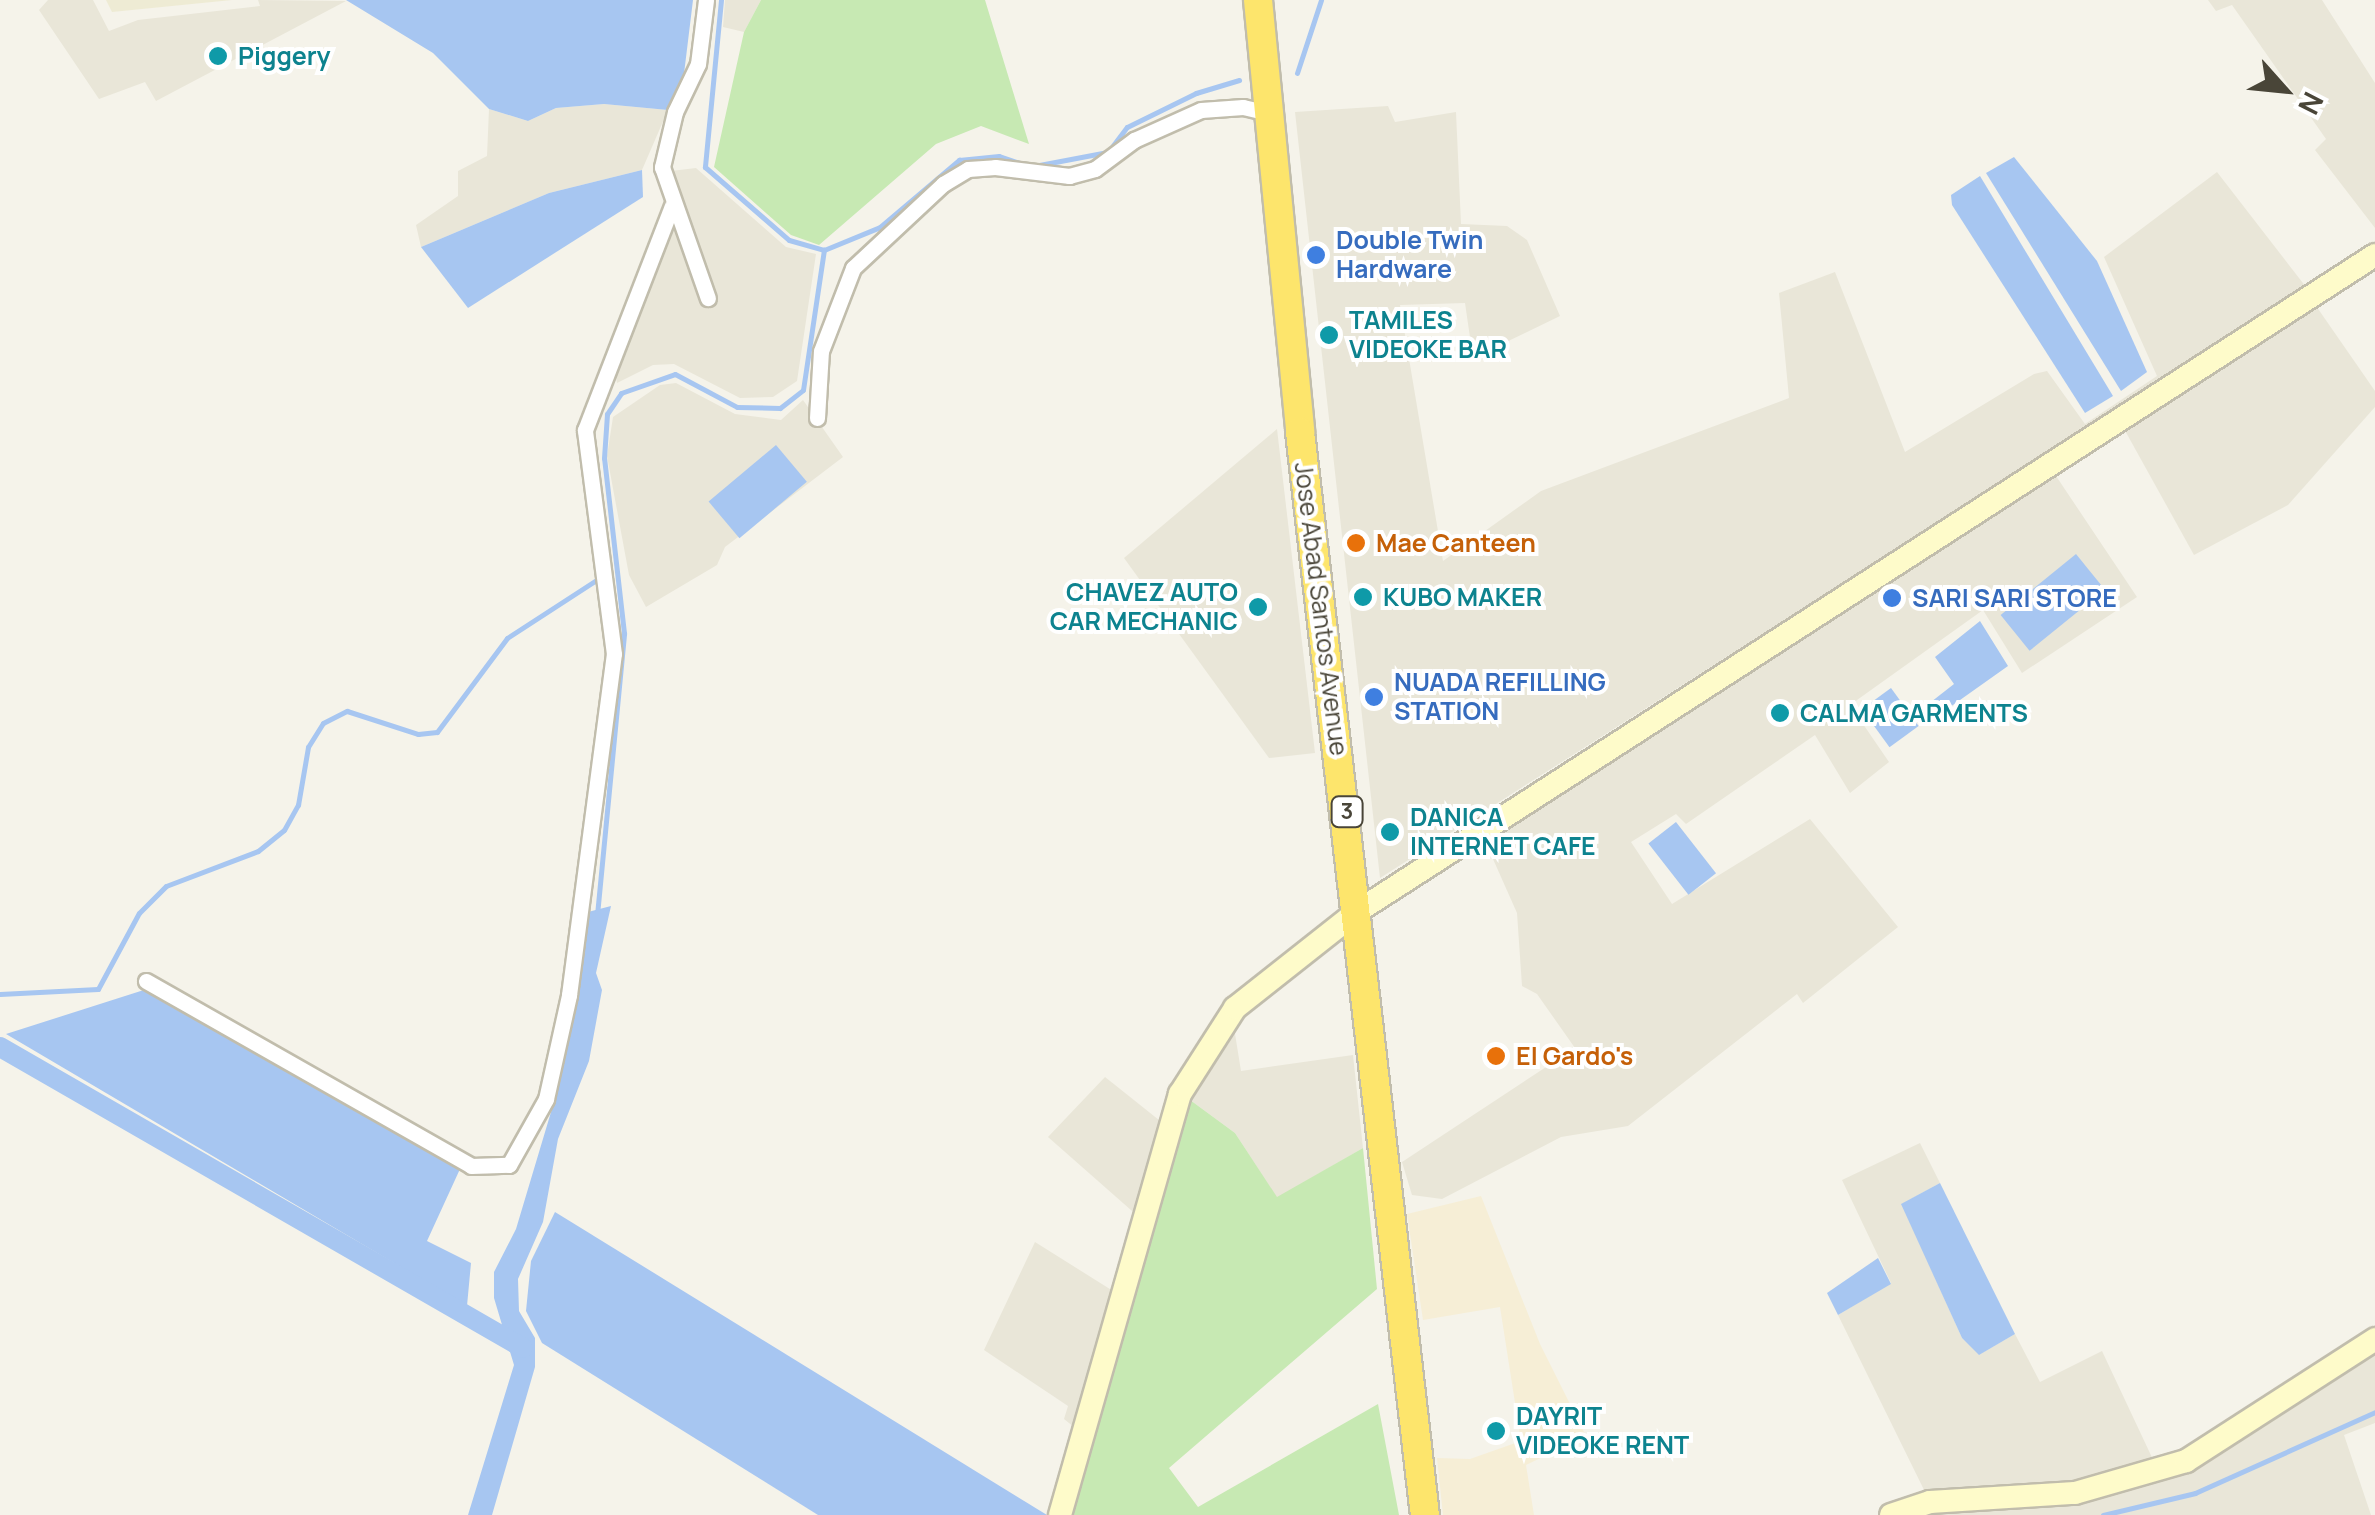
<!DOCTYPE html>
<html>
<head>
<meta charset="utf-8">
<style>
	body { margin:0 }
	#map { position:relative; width:2375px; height:1515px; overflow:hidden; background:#f5f3ea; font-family:Manrope,sans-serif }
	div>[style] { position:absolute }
	.residential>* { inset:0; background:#e9e6d8 }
	.commercial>* { inset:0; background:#f6eed6 }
	.education>* { inset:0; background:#eeebd4 }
	.green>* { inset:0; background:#c7e9b3 }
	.water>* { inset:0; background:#a7c6f1; transform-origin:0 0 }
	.stream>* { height:5px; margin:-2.5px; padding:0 2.5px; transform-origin:2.5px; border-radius:2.5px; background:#a7c6f1 }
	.canal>* { height:20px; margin:-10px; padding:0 10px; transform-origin:10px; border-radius:10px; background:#a7c6f1 }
	.roads { filter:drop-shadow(2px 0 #c1bdac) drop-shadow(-2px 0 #c1bdac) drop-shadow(0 2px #c1bdac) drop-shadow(0 -2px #c1bdac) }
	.street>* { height:15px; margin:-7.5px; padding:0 7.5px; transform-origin:7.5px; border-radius:7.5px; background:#fff }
	.secondary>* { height:22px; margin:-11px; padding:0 11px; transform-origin:11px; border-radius:11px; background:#fefbca }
	.highway>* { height:28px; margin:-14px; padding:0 14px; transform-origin:14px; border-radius:14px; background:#fde56c }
	.dots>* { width:28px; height:28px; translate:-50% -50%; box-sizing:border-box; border:5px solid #fff; border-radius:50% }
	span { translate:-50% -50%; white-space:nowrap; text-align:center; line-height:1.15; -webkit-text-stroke:8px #fff; paint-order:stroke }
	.shield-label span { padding:2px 8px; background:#fff; border:2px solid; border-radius:8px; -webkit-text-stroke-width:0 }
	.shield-label { font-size:22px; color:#494538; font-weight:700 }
	.culture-label { font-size:25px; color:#0d838f; font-weight:700 }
	.left { translate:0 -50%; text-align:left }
	.right { translate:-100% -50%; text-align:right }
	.shop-label { font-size:25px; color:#366cbe; font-weight:700 }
	.food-label { font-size:25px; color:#c56008; font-weight:700 }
	.street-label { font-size:25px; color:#494538 }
	.north { position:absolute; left:2235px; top:40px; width:100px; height:100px; -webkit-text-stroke:8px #fff; paint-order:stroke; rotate:117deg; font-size:28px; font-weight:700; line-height:40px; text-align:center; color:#494538 }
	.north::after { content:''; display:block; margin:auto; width:35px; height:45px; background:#494538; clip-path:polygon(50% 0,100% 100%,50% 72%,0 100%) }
</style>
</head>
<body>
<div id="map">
	<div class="residential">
		<div style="clip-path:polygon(48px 0,93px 0,109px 31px,138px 20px,260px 6px,258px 0,346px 1px,156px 101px,145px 82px,99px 99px,39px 10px)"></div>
		<div style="clip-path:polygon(725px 0,761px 0,744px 32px,723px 27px)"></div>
		<div style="clip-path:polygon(2208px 0,2322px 0,2375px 83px,2375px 228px,2315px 150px,2326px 139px,2232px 5px,2216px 11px)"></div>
		<div style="clip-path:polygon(604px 104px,668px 110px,642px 170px,549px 193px,421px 247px,416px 225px,458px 196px,458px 171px,487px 156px,489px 109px,528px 121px,556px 108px)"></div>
		<div style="clip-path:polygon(1388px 106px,1395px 122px,1456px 112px,1461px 224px,1507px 226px,1527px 240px,1560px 316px,1473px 358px,1465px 303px,1400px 305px,1443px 561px,1541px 491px,1789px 398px,1779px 293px,1835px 272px,1905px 452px,2034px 374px,2047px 371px,2085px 424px,2157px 376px,2104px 257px,2217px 172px,2306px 287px,1380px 878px,1295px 112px)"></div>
		<div style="clip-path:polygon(696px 168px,786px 247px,816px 254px,797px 381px,773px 397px,740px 398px,674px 364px,653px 365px,617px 383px,615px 372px,673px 222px,706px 302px,671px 171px)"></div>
		<div style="clip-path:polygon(2314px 303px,2375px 391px,2375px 407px,2288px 505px,2194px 555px,2123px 427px)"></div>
		<div style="clip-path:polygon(676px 383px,735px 414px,781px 420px,803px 400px,843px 457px,725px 547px,717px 565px,646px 607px,629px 575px,607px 456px,613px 417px,660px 385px)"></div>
		<div style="clip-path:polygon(1277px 429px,1315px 753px,1269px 758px,1124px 558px)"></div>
		<div style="clip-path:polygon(2054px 473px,2137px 597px,2022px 673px,1983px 610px,1850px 705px,1889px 762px,1850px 793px,1815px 735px,1686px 824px,1676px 814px,1631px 842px,1672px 904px,1810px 819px,1898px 927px,1803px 1003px,1797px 994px,1628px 1126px,1561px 1137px,1442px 1199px,1412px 1195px,1402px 1162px,1575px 1048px,1537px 994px,1522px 986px,1517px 913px,1485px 841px)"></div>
		<div style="clip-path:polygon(1232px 1015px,1241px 1071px,1353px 1055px,1363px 1148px,1277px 1198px,1235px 1133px,1186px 1097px)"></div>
		<div style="clip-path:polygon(1105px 1077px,1164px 1124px,1140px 1218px,1048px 1137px)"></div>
		<div style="clip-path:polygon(1920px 1143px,1940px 1183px,1902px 1204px,1962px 1338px,1980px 1354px,2015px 1334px,2040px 1382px,2102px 1351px,2156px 1466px,2075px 1487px,1928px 1498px,1838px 1315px,1891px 1283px,1842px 1180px)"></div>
		<div style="clip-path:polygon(1035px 1242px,1121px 1296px,1079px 1431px,1064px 1419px,1068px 1406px,984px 1350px)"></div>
		<div style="clip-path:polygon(2375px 1347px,2375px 1423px,2344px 1435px,2371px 1515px,1918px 1515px,2189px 1467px)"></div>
	</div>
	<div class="commercial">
		<div style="clip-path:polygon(1481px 1196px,1540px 1344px,1586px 1436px,1526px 1465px,1534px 1515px,1443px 1515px,1437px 1458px,1470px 1459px,1521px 1441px,1500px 1307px,1423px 1320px,1407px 1214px)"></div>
	</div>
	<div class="education">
		<div style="clip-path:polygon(106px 0,232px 0,112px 12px)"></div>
	</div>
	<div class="green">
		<div style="clip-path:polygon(761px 0,985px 0,1029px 144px,981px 126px,936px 144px,819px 245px,791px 235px,714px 167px,744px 32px)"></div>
		<div style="clip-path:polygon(1186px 1097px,1235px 1133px,1277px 1197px,1363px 1148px,1377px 1289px,1169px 1468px,1198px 1507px,1378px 1404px,1399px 1515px,1070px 1515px)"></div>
	</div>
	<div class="water">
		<div style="clip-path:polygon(346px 0,693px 0,683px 82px,668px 110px,604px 104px,556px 108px,528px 121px,489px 109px,433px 53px)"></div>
		<div style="clip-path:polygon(2014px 157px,2097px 261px,2147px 372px,2121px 391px,1986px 173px)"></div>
		<div style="clip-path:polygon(642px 170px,643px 197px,468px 308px,421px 247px,549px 193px)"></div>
		<div style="clip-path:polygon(1980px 176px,2113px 396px,2085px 413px,1952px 205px,1951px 195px)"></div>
		<div style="left:776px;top:445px;width:48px;height:88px;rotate:50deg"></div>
		<div style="left:2076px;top:554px;width:46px;height:97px;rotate:51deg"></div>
		<div style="clip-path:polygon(1980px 621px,2008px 666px,1929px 722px,1922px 709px,1954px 684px,1935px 657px)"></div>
		<div style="left:1891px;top:688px;width:47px;height:36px;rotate:54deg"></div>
		<div style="left:1676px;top:822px;width:65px;height:35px;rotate:52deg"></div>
		<div style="clip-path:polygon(611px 906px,596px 973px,602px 990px,589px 1061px,558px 1139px,543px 1222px,518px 1279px,519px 1311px,535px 1338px,535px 1367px,492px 1515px,468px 1515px,514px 1365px,494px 1298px,494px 1272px,516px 1229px,557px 1092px,588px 912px)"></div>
		<div style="clip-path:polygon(147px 989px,460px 1169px,427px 1241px,471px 1263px,467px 1306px,6px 1034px)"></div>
		<div style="clip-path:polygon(1940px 1183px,2015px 1334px,1979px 1355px,1962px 1338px,1901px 1204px)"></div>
		<div style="clip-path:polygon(555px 1212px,1047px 1515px,818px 1515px,542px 1343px,526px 1311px,531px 1261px)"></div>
		<div style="clip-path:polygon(1878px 1258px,1891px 1284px,1838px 1315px,1827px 1293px)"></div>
	</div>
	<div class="stream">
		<div style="left:721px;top:0;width:168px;rotate:95.5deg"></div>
		<div style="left:705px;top:167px;width:111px;rotate:41deg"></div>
		<div style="left:789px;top:240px;width:36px;rotate:16deg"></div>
		<div style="left:824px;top:250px;width:61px;rotate:-22.3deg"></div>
		<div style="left:880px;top:227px;width:104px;rotate:-40.3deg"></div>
		<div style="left:959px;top:160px;width:40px;rotate:-5.7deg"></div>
		<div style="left:999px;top:156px;width:21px;rotate:19deg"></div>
		<div style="left:1297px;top:73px;width:77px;rotate:-71.8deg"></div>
		<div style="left:1034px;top:166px;width:75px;rotate:-10.7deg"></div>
		<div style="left:1108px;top:152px;width:31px;rotate:-53deg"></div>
		<div style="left:1127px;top:127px;width:77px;rotate:-26.2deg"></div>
		<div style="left:1196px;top:93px;width:45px;rotate:-16.8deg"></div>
		<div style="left:597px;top:915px;width:283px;rotate:-84.5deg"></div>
		<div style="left:624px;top:633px;width:176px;rotate:-96.5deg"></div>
		<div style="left:604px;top:458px;width:44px;rotate:-86.1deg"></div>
		<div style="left:607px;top:414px;width:25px;rotate:-56deg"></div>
		<div style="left:621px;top:393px;width:57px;rotate:-19.4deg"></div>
		<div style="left:675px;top:374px;width:70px;rotate:28deg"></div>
		<div style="left:737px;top:407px;width:43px;rotate:1.3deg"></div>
		<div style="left:780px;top:408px;width:29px;rotate:-38deg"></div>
		<div style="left:803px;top:390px;width:142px;rotate:-81.5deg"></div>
		<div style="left:0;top:994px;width:98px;rotate:-2.9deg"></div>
		<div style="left:98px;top:989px;width:86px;rotate:-61.7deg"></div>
		<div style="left:139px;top:913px;width:38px;rotate:-45deg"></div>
		<div style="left:166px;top:886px;width:98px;rotate:-20.8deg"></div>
		<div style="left:258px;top:851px;width:33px;rotate:-39deg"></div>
		<div style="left:284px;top:830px;width:29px;rotate:-61deg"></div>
		<div style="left:298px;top:805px;width:59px;rotate:-80.2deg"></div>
		<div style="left:308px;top:747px;width:28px;rotate:-58deg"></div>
		<div style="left:323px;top:723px;width:27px;rotate:-27deg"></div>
		<div style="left:347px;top:711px;width:75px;rotate:17.9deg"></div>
		<div style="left:418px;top:734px;width:19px;rotate:-6deg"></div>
		<div style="left:437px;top:732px;width:117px;rotate:-53.3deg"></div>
		<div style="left:507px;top:638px;width:112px;rotate:-33deg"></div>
		<div style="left:2103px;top:1515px;width:95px;rotate:-13.4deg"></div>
		<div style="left:2195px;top:1493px;width:197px;rotate:-24.2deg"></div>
	</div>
	<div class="canal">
		<div style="left:0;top:1047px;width:603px;rotate:29.92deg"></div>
	</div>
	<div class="roads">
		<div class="street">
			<div style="left:706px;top:0;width:64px;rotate:97.1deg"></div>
			<div style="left:698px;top:64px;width:53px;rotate:115.6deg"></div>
			<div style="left:675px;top:112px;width:57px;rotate:103.3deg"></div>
			<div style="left:662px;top:167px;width:139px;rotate:70.7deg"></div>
			<div style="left:817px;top:418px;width:67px;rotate:-86.6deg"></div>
			<div style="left:821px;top:351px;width:89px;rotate:-68.9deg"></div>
			<div style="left:853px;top:268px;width:123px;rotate:-43deg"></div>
			<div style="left:943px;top:184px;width:29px;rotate:-31deg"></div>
			<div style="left:968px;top:169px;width:27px;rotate:-4deg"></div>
			<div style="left:995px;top:167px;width:75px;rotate:6.9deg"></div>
			<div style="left:1069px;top:176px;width:27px;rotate:-15deg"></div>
			<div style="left:1095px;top:169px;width:49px;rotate:-36.6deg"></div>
			<div style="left:1134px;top:140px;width:73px;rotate:-24.1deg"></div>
			<div style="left:1201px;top:110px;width:42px;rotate:-4.1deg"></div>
			<div style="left:1243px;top:107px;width:27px;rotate:13deg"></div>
			<div style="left:146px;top:981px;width:374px;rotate:29.6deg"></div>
			<div style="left:471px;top:1166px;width:38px;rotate:-2deg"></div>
			<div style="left:509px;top:1165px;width:76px;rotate:-60.7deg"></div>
			<div style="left:546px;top:1099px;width:107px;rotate:-77.5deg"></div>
			<div style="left:569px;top:995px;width:344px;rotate:-82.5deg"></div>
			<div style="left:614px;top:654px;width:226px;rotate:-97.4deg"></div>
			<div style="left:585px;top:430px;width:240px;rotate:-68.8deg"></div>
		</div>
		<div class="secondary">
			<div style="left:1060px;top:1515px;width:438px;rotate:-74.1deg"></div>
			<div style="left:1180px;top:1094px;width:102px;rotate:-57.4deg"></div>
			<div style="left:1235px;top:1008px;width:157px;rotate:-38.3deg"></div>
			<div style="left:1358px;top:911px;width:1210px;rotate:-32.82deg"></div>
			<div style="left:1891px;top:1515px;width:41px;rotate:-18.4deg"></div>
			<div style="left:1930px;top:1502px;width:145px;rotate:-3.6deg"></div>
			<div style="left:2075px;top:1493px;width:116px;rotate:-16.1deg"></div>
			<div style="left:2186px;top:1461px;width:225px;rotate:-32.8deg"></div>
		</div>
		<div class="highway">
			<div style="left:1258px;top:0;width:434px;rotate:84.4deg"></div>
			<div style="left:1300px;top:432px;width:1090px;rotate:83.42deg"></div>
		</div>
	</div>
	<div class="dots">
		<div style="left:218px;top:56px;background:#0f9aa8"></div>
		<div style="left:1316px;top:255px;background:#3f7fe0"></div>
		<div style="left:1329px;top:335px;background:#0f9aa8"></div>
		<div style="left:1356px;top:543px;background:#e8710a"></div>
		<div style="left:1363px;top:597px;background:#0f9aa8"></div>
		<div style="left:1892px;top:598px;background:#3f7fe0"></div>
		<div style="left:1258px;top:607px;background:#0f9aa8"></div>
		<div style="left:1374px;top:697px;background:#3f7fe0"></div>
		<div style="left:1780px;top:713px;background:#0f9aa8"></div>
		<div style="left:1390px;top:832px;background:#0f9aa8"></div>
		<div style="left:1496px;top:1056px;background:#e8710a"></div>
		<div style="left:1496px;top:1431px;background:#0f9aa8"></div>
	</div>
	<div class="shield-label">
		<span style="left:1347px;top:812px">3</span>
	</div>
	<div class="culture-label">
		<span class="left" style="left:238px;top:56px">Piggery</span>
		<span class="left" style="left:1349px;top:335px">TAMILES<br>VIDEOKE BAR</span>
		<span class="right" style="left:1238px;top:607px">CHAVEZ AUTO<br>CAR MECHANIC</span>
		<span class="left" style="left:1383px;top:597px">KUBO MAKER</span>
		<span class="left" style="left:1800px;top:713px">CALMA GARMENTS</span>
		<span class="left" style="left:1410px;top:832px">DANICA<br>INTERNET CAFE</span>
		<span class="left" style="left:1516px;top:1431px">DAYRIT<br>VIDEOKE RENT</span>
	</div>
	<div class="shop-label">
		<span class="left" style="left:1336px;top:255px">Double Twin<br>Hardware</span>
		<span class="left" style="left:1912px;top:598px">SARI SARI STORE</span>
		<span class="left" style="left:1394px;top:697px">NUADA REFILLING<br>STATION</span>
	</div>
	<div class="food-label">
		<span class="left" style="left:1376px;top:543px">Mae Canteen</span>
		<span class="left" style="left:1516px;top:1056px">El Gardo's</span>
	</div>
	<div class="street-label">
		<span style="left:1321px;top:609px;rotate:83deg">Jose Abad Santos Avenue</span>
	</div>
	<div class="north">N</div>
</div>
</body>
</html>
